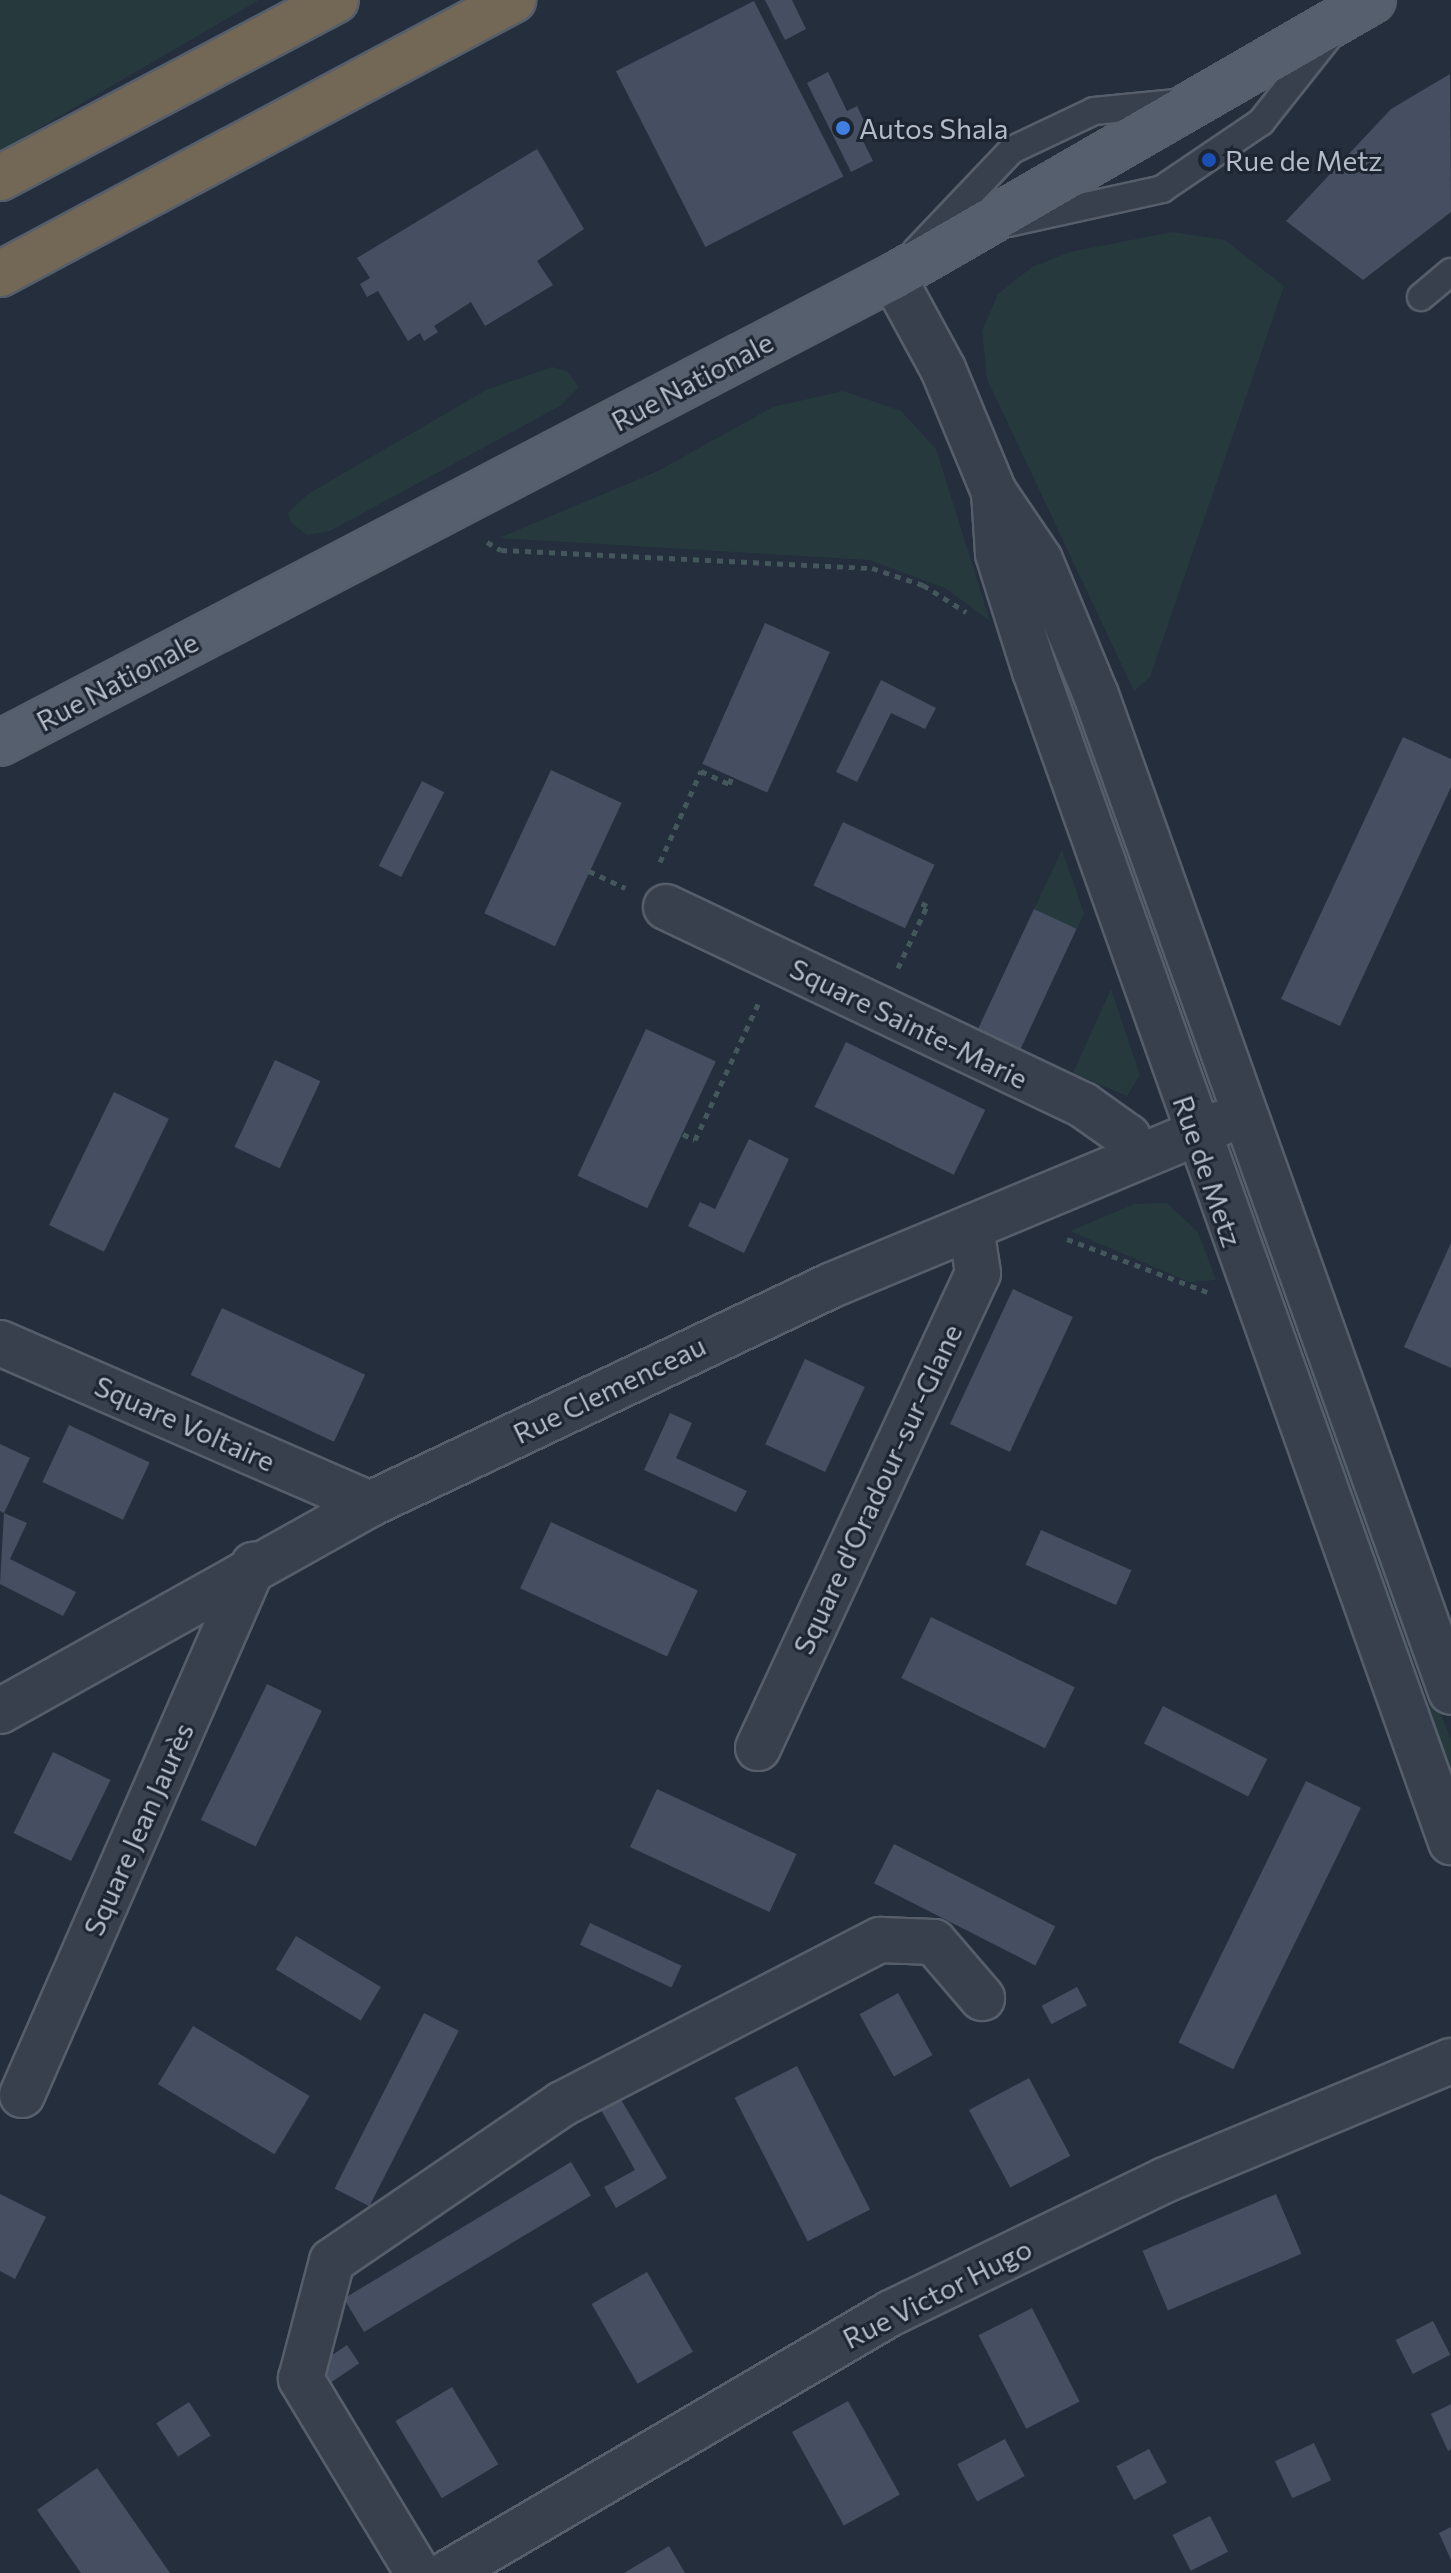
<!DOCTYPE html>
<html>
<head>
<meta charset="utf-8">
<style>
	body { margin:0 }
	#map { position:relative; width:1451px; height:2573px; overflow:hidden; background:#242e3d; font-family:Commissioner,sans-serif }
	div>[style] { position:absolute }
	.green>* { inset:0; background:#263a3e }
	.building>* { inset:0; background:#454f61; transform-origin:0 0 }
	.path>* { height:5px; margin-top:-2.5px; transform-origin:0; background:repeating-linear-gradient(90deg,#44575b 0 6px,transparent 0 12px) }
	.roads { filter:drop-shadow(2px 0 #565e6b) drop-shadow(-2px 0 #565e6b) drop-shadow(0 2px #565e6b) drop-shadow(0 -2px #565e6b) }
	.lane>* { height:26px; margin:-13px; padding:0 13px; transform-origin:13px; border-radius:13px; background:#38404d }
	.street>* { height:44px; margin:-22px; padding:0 22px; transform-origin:22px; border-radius:22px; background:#38404d }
	.primary>* { height:44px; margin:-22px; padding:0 22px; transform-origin:22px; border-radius:22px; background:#565f6d }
	.highway>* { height:44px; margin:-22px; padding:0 22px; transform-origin:22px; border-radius:22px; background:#736855 }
	.dots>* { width:22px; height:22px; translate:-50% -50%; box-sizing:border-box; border:4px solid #1d2532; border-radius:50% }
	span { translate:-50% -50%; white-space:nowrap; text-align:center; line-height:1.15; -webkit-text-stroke:6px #1d2532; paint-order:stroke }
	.poi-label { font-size:28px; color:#b3bbc8 }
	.left { translate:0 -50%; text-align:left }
	.street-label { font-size:28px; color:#b3bbc8 }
</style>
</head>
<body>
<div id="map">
	<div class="green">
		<div style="clip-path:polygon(0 0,259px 0,0 151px)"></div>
		<div style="clip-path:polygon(1172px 232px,1225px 240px,1284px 286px,1150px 677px,1134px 691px,987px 379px,982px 331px,998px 294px,1032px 267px,1070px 252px)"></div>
		<div style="clip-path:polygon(552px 367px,567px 371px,579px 387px,560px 406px,330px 531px,307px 535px,291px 523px,288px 513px,308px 494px,488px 389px)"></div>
		<div style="clip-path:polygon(843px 391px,901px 411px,936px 449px,990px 621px,945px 588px,869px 560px,499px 538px,658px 471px,773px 407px)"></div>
		<div style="clip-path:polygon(1035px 587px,1176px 980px,1173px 989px,1023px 592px)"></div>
		<div style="clip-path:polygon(1062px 850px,1084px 913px,1077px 929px,1034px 909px)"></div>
		<div style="clip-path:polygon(1111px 989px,1140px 1075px,1127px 1096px,1073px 1073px)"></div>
		<div style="clip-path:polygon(1234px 1167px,1245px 1174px,1275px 1255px,1258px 1262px)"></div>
		<div style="clip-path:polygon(1167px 1203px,1198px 1232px,1216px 1280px,1189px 1282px,1070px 1231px,1134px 1204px)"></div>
		<div style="clip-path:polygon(1314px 1370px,1417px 1654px,1411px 1662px,1303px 1375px)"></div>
		<div style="clip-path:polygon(1428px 1702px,1438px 1707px,1451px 1739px,1451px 1791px)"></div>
	</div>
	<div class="building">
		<div style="clip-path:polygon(765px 0,792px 0,806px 29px,785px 40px)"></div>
		<div style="left:754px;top:1px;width:197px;height:155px;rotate:63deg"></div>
		<div style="clip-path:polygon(828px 72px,847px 111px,857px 106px,868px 129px,859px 133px,873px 161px,851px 172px,807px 83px)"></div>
		<div style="clip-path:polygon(1450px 74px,1451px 212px,1363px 280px,1286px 221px,1391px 109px)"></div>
		<div style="clip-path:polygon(537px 149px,584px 229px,537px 261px,553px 285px,485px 326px,471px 302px,434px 326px,438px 332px,424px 341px,420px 333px,408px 341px,378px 291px,367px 297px,360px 284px,370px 278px,357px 258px)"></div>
		<div style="left:765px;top:623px;width:71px;height:154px;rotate:24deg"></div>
		<div style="clip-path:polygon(881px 680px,936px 708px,925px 729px,891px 713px,857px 782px,836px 772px)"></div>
		<div style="clip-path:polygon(1403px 737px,1451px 759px,1451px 787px,1340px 1026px,1281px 999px)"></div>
		<div style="left:551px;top:770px;width:78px;height:158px;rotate:25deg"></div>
		<div style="left:422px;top:781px;width:25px;height:95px;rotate:27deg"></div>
		<div style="left:843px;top:822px;width:101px;height:70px;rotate:25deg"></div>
		<div style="left:1034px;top:909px;width:47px;height:136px;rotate:25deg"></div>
		<div style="left:646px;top:1029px;width:77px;height:162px;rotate:25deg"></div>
		<div style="left:846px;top:1042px;width:155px;height:72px;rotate:26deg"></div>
		<div style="left:275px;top:1060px;width:50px;height:96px;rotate:25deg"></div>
		<div style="left:114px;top:1092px;width:61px;height:148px;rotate:26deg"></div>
		<div style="clip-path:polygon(749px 1139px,789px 1159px,744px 1253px,688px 1226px,700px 1202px,715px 1209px)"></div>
		<div style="clip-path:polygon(1451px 1243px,1451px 1368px,1404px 1347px)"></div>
		<div style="left:1013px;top:1289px;width:66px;height:149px;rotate:25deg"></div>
		<div style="left:222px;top:1308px;width:158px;height:74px;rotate:25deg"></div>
		<div style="left:805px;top:1359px;width:66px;height:94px;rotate:25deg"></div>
		<div style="clip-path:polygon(670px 1413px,692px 1423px,676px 1458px,747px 1491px,736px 1512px,644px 1470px)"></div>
		<div style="left:69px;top:1425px;width:89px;height:63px;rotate:25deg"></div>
		<div style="clip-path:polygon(0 1444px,30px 1458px,4px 1513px,0 1511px)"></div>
		<div style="clip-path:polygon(4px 1513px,27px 1523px,10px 1559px,76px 1592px,63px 1616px,0 1584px)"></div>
		<div style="left:551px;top:1522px;width:162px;height:73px;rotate:25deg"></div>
		<div style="left:1041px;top:1530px;width:99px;height:38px;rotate:24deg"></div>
		<div style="left:931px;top:1617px;width:160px;height:68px;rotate:26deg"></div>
		<div style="left:267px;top:1684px;width:61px;height:151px;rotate:26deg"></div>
		<div style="left:1163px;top:1706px;width:117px;height:42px;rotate:27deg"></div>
		<div style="left:53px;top:1752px;width:64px;height:90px;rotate:26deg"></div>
		<div style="left:1306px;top:1781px;width:61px;height:291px;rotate:26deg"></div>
		<div style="left:657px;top:1789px;width:154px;height:64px;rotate:25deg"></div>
		<div style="left:894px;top:1844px;width:181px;height:44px;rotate:27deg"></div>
		<div style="left:590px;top:1923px;width:101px;height:24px;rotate:25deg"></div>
		<div style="left:296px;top:1936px;width:99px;height:39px;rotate:31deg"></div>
		<div style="left:1077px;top:1987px;width:21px;height:40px;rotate:62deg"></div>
		<div style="left:898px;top:1993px;width:71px;height:44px;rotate:61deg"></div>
		<div style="left:424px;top:2013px;width:39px;height:197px;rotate:27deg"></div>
		<div style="left:193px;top:2026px;width:136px;height:68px;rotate:31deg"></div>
		<div style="left:797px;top:2066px;width:161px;height:70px;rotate:63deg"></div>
		<div style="left:1029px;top:2078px;width:88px;height:68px;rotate:62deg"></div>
		<div style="clip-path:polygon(619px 2096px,667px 2178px,616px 2208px,604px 2187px,635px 2170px,600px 2108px)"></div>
		<div style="left:571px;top:2162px;width:39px;height:265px;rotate:59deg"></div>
		<div style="clip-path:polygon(0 2194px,46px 2217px,15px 2279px,0 2271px)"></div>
		<div style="left:1276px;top:2194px;width:65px;height:145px;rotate:67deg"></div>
		<div style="left:647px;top:2272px;width:92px;height:64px;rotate:60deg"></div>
		<div style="left:1032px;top:2308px;width:105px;height:60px;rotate:63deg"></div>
		<div style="left:1433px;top:2321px;width:38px;height:42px;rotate:63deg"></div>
		<div style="left:347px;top:2345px;width:22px;height:41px;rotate:56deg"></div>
		<div style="left:452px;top:2387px;width:90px;height:66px;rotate:59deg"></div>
		<div style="left:848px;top:2401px;width:107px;height:64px;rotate:61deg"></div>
		<div style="left:189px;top:2402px;width:40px;height:39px;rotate:57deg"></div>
		<div style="clip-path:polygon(1451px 2404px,1451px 2449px,1448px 2451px,1431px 2414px)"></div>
		<div style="left:1005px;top:2439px;width:42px;height:54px;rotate:62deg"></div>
		<div style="left:1314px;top:2443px;width:41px;height:43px;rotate:65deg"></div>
		<div style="left:1149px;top:2449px;width:38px;height:37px;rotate:62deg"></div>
		<div style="clip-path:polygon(97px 2468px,170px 2573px,81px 2573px,37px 2510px)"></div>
		<div style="left:1210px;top:2516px;width:40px;height:42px;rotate:63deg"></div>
		<div style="clip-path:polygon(1451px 2527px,1451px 2560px,1439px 2533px)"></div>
		<div style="clip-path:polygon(669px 2546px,685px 2573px,624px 2573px)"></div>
	</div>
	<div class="path">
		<div style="left:487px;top:542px;width:16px;rotate:30deg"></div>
		<div style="left:501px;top:550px;width:371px;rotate:2.8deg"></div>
		<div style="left:872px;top:568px;width:54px;rotate:18.4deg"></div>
		<div style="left:923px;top:585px;width:51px;rotate:32.1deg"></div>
		<div style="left:660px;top:862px;width:100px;rotate:-65.7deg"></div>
		<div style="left:701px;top:771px;width:31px;rotate:25deg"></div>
		<div style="left:729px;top:784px;width:8px;rotate:-67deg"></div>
		<div style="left:589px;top:871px;width:40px;rotate:25deg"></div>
		<div style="left:898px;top:968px;width:68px;rotate:-64.9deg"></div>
		<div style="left:927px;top:906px;width:11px;rotate:-153deg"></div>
		<div style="left:683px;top:1134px;width:13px;rotate:27deg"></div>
		<div style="left:695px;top:1140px;width:152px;rotate:-65.1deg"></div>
		<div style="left:1067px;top:1239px;width:150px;rotate:20.7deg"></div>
	</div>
	<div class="roads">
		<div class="lane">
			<div style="left:1008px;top:223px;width:158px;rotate:-12.4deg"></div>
			<div style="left:1162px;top:189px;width:120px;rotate:-34.1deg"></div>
			<div style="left:1261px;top:122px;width:111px;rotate:-51.6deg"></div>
			<div style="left:916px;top:251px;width:139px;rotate:-46.5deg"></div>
			<div style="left:1012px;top:150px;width:91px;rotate:-25.4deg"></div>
			<div style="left:1094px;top:111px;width:90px;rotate:-5.7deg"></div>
			<div style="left:1421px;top:297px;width:39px;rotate:-40deg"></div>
		</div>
		<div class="street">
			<div style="left:893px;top:277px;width:105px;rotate:61.5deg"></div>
			<div style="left:943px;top:369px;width:133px;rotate:67.5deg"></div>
			<div style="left:994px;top:492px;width:82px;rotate:55.9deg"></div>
			<div style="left:1040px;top:560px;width:146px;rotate:67.5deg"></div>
			<div style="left:1096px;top:695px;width:1058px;rotate:70.4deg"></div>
			<div style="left:994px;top:492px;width:62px;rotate:86.3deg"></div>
			<div style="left:998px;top:554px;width:123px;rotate:72.5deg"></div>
			<div style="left:1035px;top:671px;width:1243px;rotate:70.44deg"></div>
			<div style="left:666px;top:907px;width:462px;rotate:25.4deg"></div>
			<div style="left:1083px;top:1105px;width:55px;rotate:35.4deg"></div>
			<div style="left:1128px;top:1137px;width:22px;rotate:74deg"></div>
			<div style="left:0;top:1343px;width:404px;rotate:23.5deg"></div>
			<div style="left:0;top:1711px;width:424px;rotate:-29.2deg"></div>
			<div style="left:370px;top:1504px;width:511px;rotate:-25.36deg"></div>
			<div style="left:832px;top:1285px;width:421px;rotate:-22.6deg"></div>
			<div style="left:758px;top:1748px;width:523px;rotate:-65.15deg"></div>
			<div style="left:978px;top:1273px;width:46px;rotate:-98.8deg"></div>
			<div style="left:22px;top:2095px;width:579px;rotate:-66.4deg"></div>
			<div style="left:418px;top:2573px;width:227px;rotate:-121.1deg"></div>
			<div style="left:301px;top:2379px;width:122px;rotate:-75.3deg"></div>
			<div style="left:332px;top:2261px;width:278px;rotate:-34.3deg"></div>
			<div style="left:562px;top:2104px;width:358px;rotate:-27.3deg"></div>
			<div style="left:880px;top:1940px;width:54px;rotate:2.1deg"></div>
			<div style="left:934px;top:1942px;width:74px;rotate:49.4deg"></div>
			<div style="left:448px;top:2573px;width:514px;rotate:-30.41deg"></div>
			<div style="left:891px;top:2313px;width:305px;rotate:-25.9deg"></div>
			<div style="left:1165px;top:2180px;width:310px;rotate:-22.6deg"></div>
		</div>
		<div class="primary">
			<div style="left:0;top:743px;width:1007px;rotate:-27.56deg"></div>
			<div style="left:893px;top:277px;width:554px;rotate:-29.99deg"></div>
		</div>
		<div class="highway">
			<div style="left:0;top:178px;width:380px;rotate:-27.9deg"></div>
			<div style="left:0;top:274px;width:582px;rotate:-28.11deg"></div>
		</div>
	</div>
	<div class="dots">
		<div style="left:843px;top:128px;background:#3f7fe0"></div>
		<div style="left:1209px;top:160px;background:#1a4fb4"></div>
	</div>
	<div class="poi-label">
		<span class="left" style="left:859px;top:128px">Autos Shala</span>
		<span class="left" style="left:1225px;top:160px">Rue de Metz</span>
	</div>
	<div class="street-label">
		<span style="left:692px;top:381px;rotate:-28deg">Rue Nationale</span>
		<span style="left:117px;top:681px;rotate:-28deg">Rue Nationale</span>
		<span style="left:909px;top:1023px;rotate:26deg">Square Sainte-Marie</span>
		<span style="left:1208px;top:1171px;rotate:71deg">Rue de Metz</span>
		<span style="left:609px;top:1389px;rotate:-26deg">Rue Clemenceau</span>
		<span style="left:185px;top:1423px;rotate:24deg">Square Voltaire</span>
		<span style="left:877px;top:1489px;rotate:-65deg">Square d'Oradour-sur-Glane</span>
		<span style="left:138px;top:1829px;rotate:-66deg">Square Jean Jaurès</span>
		<span style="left:937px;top:2293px;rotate:-27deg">Rue Victor Hugo</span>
	</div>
</div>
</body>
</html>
